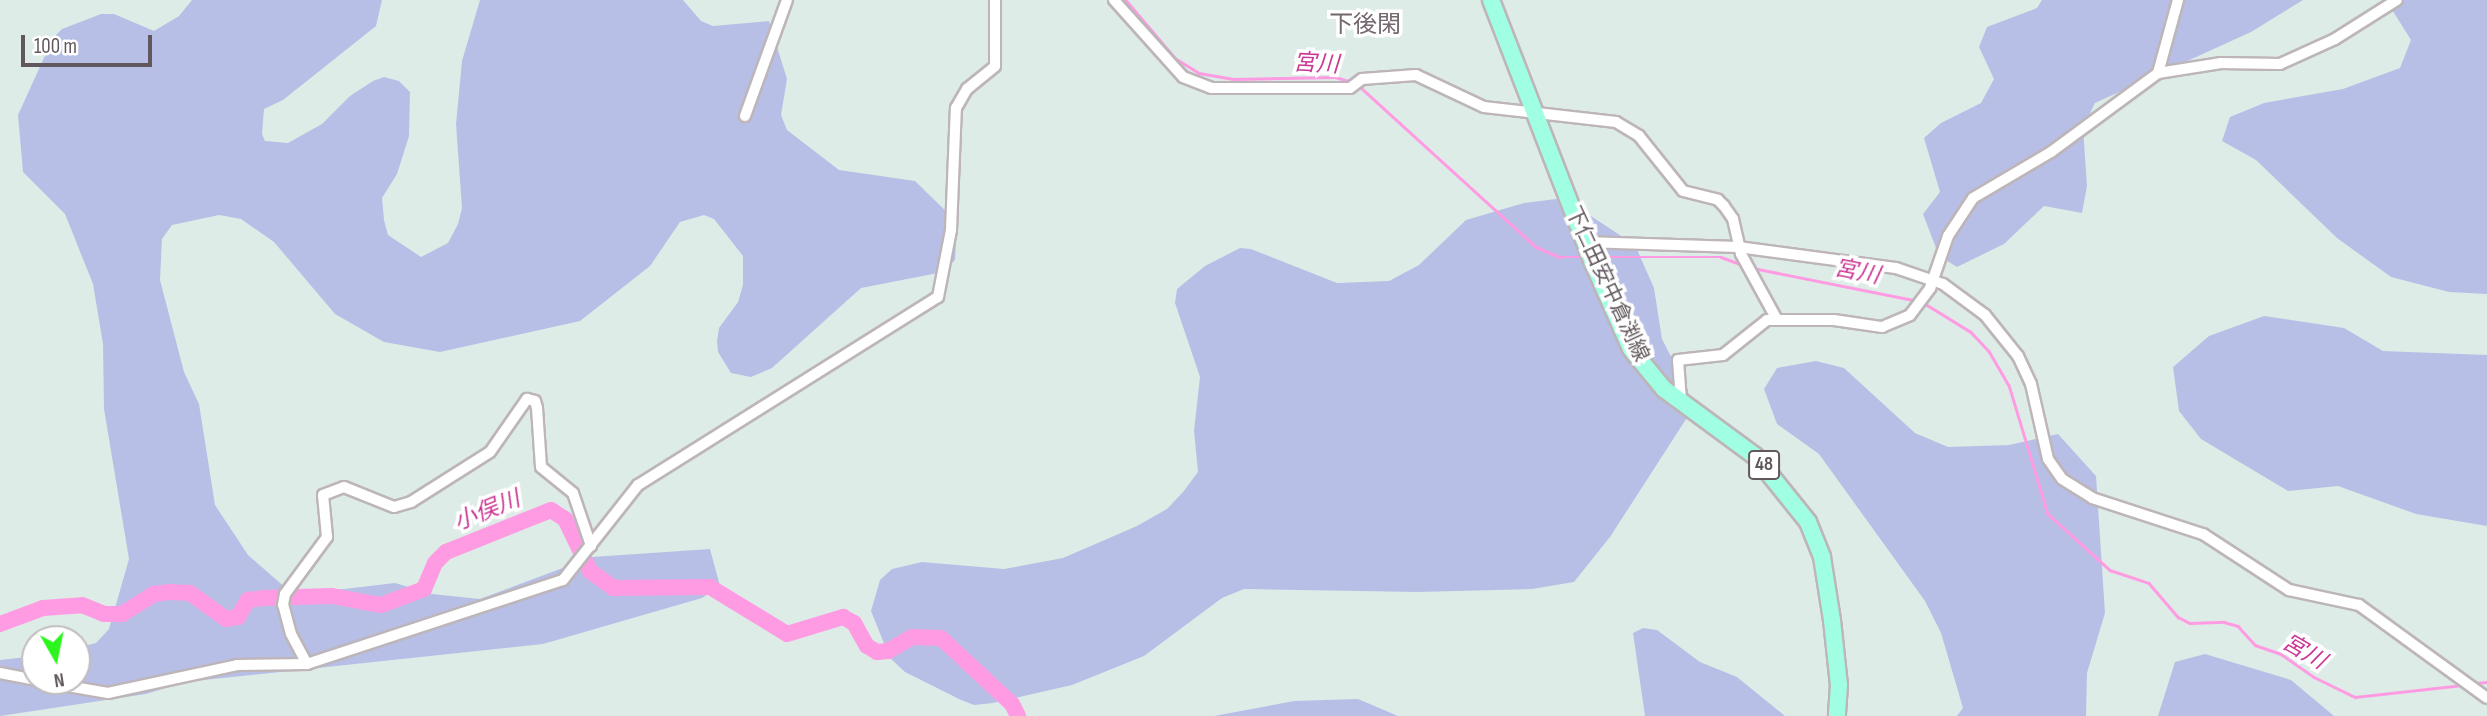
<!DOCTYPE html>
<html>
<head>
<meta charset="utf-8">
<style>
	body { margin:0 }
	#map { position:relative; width:2487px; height:716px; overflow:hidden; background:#deece7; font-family:"Sofia Sans Condensed","Noto Sans JP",sans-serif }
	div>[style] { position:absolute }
	.green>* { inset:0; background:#b8bfe6 }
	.stream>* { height:2.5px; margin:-1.25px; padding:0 1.25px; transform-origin:1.25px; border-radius:1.25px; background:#ff9be2 }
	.river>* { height:16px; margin:-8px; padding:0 8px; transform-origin:8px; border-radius:8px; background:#ff9be2 }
	.roads { filter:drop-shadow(2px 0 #bdb5b9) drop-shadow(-2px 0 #bdb5b9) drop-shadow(0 2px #bdb5b9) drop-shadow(0 -2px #bdb5b9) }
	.minor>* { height:10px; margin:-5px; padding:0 5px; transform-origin:5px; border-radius:5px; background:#fff }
	.primary>* { height:16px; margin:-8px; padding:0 8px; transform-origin:8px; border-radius:8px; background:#a0ffe2 }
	span { translate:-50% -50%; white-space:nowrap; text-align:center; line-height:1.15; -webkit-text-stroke:7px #fff; paint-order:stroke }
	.shield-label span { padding:2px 5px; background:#fff; border:2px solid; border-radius:5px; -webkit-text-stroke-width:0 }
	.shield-label { font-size:19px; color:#61585d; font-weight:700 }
	.street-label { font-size:21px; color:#61585d }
	.water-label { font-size:23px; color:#ca3794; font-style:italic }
	.quarter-label { font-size:24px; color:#73686f }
	.north { position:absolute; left:21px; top:625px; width:70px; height:70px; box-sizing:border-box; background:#fff; border:2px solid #c0bcbe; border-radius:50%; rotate:171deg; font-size:19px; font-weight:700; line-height:28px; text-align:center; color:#61585d }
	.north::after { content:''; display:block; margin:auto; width:24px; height:32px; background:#2bf51c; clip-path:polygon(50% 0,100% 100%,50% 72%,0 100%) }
	.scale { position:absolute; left:21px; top:35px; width:131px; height:32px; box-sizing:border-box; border:4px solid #61585d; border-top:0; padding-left:9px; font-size:21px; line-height:24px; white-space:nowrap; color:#61585d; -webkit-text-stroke:5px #fff; paint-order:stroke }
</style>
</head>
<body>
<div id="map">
	<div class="green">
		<div style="clip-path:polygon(192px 0,382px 0,376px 26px,283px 100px,264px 109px,262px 134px,265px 141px,288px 143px,322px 124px,350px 96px,373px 81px,384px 77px,399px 81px,410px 92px,409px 136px,397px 174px,382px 198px,384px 220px,388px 235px,421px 257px,448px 243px,458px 224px,462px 208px,456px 124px,462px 61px,480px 0,683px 0,701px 21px,713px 26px,769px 21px,787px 79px,781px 115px,787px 130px,839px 170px,915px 181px,957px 222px,955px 260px,943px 272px,861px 288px,772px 368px,751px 377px,731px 373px,718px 352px,717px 341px,719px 328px,738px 302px,743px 285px,743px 256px,714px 219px,704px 215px,680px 222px,650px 266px,580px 321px,440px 352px,384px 342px,335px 314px,274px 242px,241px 219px,219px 215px,172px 225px,162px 239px,160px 280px,184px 372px,199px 404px,215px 505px,248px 555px,287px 589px,302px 594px,395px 583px,432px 594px,480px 599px,592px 557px,710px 549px,720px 586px,702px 598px,543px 644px,185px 682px,146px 694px,0 716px,0 660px,35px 656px,35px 681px,77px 681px,77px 648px,96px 643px,109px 629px,129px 559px,104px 409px,103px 344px,93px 284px,65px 214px,23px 172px,18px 115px,53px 38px,62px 29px,101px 14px,114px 14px,154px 31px,179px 16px)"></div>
		<div style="clip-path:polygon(2042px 0,2303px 0,2251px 32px,2095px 103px,2083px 128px,2087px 186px,2082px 213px,2044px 206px,2004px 244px,1957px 267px,1939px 256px,1923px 214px,1940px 192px,1924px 138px,1941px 123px,1981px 103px,1994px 79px,1979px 47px,1987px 27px,2037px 8px)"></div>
		<div style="clip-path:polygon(2381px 0,2487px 0,2487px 294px,2449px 292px,2391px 277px,2337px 238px,2256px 160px,2222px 141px,2230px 117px,2264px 103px,2343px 89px,2400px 68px,2411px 40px,2389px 5px)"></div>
		<div style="clip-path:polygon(1556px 199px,1571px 203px,1635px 245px,1654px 288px,1662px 339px,1688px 390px,1690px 413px,1610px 537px,1574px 582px,1532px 589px,1417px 592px,1244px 589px,1222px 598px,1144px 656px,1072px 685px,993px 703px,974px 705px,961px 700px,905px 672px,890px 658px,871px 611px,880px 580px,892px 569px,922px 562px,1004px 569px,1063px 558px,1137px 526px,1167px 509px,1183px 492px,1198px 472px,1194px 431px,1200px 377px,1175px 303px,1177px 289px,1205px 266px,1240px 248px,1251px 249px,1337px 283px,1389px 281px,1419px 265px,1466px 220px,1524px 203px)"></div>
		<div style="clip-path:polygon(2264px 316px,2344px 328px,2383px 351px,2487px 355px,2487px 526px,2416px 514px,2338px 486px,2288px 491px,2201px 439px,2179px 411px,2173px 367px,2209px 336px)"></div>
		<div style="clip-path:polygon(1816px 361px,1844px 368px,1915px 433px,1948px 447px,2009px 445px,2058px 434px,2096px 476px,2105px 613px,2087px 673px,2086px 716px,1957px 716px,1963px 708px,1941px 633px,1925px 601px,1819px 454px,1777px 424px,1764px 389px,1777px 368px)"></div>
		<div style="clip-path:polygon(1643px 628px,1657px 630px,1700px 662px,1737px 677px,1785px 716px,1645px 716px,1633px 633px)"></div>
		<div style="clip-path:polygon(2205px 654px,2291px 680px,2334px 716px,2158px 716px,2175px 662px)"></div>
		<div style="clip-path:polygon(1358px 699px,1398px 716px,1214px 716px,1294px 701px)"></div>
	</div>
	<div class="stream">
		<div style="left:1126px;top:0;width:76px;rotate:49.8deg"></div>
		<div style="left:1175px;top:58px;width:28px;rotate:32deg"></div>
		<div style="left:1199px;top:73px;width:36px;rotate:10deg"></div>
		<div style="left:1234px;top:79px;width:101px;rotate:-1.1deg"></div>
		<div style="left:1335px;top:77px;width:18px;rotate:16deg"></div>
		<div style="left:1358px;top:85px;width:241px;rotate:42.3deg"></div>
		<div style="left:1536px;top:247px;width:26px;rotate:23deg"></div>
		<div style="left:1560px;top:257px;width:24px"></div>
		<div style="left:1597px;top:257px;width:124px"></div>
		<div style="left:1721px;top:257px;width:23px;rotate:20deg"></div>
		<div style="left:1753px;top:268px;width:168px;rotate:11.3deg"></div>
		<div style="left:1924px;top:303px;width:55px;rotate:31.7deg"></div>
		<div style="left:1971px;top:332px;width:26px;rotate:47deg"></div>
		<div style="left:1989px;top:351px;width:39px;rotate:60deg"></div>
		<div style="left:2009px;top:385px;width:135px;rotate:73.2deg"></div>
		<div style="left:2048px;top:514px;width:84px;rotate:42.1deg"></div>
		<div style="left:2110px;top:570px;width:41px;rotate:18.4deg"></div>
		<div style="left:2149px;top:583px;width:45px;rotate:49.5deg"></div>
		<div style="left:2178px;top:617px;width:13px;rotate:27deg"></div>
		<div style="left:2190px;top:623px;width:34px;rotate:-2deg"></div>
		<div style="left:2224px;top:622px;width:15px;rotate:16deg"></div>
		<div style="left:2238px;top:626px;width:25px;rotate:48deg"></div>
		<div style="left:2255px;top:645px;width:28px;rotate:19deg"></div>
		<div style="left:2281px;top:654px;width:40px;rotate:34.9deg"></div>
		<div style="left:2314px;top:677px;width:46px;rotate:26deg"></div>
		<div style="left:2355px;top:697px;width:108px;rotate:-6.4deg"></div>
		<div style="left:2475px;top:683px;width:12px;rotate:-5deg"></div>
	</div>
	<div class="river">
		<div style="left:0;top:624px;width:46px;rotate:-20.4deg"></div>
		<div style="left:43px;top:608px;width:39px;rotate:-4deg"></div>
		<div style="left:82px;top:605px;width:24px;rotate:22deg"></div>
		<div style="left:104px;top:614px;width:18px"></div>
		<div style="left:122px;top:614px;width:38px;rotate:-32deg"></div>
		<div style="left:154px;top:594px;width:16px;rotate:-7deg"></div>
		<div style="left:170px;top:592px;width:20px;rotate:3deg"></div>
		<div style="left:190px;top:593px;width:44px;rotate:35.8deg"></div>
		<div style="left:226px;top:619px;width:12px;rotate:-9deg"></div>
		<div style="left:238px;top:617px;width:20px;rotate:-60deg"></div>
		<div style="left:248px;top:600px;width:16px;rotate:-7deg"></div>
		<div style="left:264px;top:598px;width:68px;rotate:-1.7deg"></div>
		<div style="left:332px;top:596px;width:50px;rotate:10.4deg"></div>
		<div style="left:381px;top:605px;width:46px;rotate:-20.4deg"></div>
		<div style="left:424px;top:589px;width:28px;rotate:-67deg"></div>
		<div style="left:435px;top:563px;width:16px;rotate:-45deg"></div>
		<div style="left:446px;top:552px;width:113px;rotate:-21.8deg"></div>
		<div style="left:551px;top:510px;width:17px;rotate:33deg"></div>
		<div style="left:565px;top:519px;width:58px;rotate:64.3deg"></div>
		<div style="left:590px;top:571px;width:29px;rotate:36deg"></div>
		<div style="left:613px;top:588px;width:97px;rotate:-0.6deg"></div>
		<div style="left:710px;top:587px;width:90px;rotate:31.4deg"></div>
		<div style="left:787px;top:634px;width:59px;rotate:-16.9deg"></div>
		<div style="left:843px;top:617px;width:13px;rotate:29deg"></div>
		<div style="left:854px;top:623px;width:26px;rotate:61deg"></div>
		<div style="left:867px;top:646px;width:12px;rotate:31deg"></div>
		<div style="left:877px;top:652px;width:11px;rotate:-5deg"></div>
		<div style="left:888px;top:651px;width:28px;rotate:-30deg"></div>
		<div style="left:912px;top:637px;width:29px;rotate:2deg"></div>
		<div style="left:941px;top:638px;width:97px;rotate:42.9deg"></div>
		<div style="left:1012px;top:704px;width:13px;rotate:63deg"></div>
	</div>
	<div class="roads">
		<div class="minor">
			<div style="left:1114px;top:0;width:103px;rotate:48.1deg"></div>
			<div style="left:1183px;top:77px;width:30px;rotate:21deg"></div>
			<div style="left:1211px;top:88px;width:139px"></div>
			<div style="left:1350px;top:88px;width:15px;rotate:-37deg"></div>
			<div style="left:1362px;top:79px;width:54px;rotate:-4.2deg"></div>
			<div style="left:1416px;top:75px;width:75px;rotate:25.2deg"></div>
			<div style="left:1484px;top:107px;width:133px;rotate:6.5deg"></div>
			<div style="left:1616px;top:122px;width:27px;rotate:31deg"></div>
			<div style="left:1639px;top:136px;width:70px;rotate:51.3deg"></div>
			<div style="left:1683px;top:191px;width:36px;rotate:14deg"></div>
			<div style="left:1718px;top:200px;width:8px;rotate:45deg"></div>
			<div style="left:1724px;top:206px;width:16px;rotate:55deg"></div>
			<div style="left:1733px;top:219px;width:36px;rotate:77deg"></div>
			<div style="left:1741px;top:254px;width:73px;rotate:61.3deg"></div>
			<div style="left:2158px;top:73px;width:76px;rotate:-74.7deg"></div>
			<div style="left:745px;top:116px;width:123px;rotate:-70.1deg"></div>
			<div style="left:1585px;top:242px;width:153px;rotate:1.9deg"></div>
			<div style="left:1738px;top:247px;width:159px;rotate:7.6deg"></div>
			<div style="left:1896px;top:268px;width:50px;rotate:18.8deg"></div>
			<div style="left:1943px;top:284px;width:52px;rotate:36.4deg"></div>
			<div style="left:1985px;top:315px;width:53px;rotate:51.2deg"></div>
			<div style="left:2018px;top:356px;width:31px;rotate:65deg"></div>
			<div style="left:2031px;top:384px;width:77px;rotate:77.2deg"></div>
			<div style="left:2048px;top:459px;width:24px;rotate:55deg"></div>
			<div style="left:2062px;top:479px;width:36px;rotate:32deg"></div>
			<div style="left:2092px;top:498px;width:117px;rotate:18deg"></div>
			<div style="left:2203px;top:534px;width:103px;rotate:33.1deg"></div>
			<div style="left:2289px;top:590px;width:72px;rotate:12.1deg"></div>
			<div style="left:2359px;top:605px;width:158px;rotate:36deg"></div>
			<div style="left:1681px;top:401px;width:41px;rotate:-94.2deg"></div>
			<div style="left:1678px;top:360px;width:45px;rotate:-6.3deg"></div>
			<div style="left:1723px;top:355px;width:56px;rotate:-38.5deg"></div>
			<div style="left:1767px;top:320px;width:67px"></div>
			<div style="left:1834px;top:320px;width:49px;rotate:8.3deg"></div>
			<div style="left:1882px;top:327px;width:30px;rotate:-23deg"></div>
			<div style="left:1910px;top:315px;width:34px;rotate:-53deg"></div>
			<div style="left:1930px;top:288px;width:55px;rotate:-70.9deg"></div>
			<div style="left:1948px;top:236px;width:45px;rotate:-56.7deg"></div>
			<div style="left:1973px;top:198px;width:91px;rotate:-30.5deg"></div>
			<div style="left:2051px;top:152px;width:133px;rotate:-36.4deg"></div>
			<div style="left:2158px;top:73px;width:64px;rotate:-9deg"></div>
			<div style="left:2221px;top:63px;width:59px;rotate:1deg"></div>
			<div style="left:2280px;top:64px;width:60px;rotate:-24.4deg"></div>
			<div style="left:2335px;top:39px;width:73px;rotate:-32.2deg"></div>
			<div style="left:307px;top:664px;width:34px;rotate:-118deg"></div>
			<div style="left:291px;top:634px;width:30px;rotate:-105deg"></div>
			<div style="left:283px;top:605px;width:11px;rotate:-80deg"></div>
			<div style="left:285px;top:594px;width:71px;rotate:-53.6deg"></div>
			<div style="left:327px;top:537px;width:42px;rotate:-95.4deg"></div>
			<div style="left:323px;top:495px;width:22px;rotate:-21deg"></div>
			<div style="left:344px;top:487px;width:54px;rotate:21.8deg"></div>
			<div style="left:394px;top:507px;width:18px;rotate:-16deg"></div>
			<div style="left:411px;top:502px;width:93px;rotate:-32.3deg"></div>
			<div style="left:490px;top:452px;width:65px;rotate:-55.1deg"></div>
			<div style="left:527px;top:399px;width:8px;rotate:14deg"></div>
			<div style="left:535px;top:401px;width:7px;rotate:74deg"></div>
			<div style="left:537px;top:408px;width:59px;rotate:86.1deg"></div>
			<div style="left:541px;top:467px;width:41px;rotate:39.1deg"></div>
			<div style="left:573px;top:493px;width:56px;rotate:71.2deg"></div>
			<div style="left:0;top:673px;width:36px;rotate:11deg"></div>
			<div style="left:39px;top:681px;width:70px;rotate:9.9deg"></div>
			<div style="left:108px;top:693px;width:132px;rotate:-12.2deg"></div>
			<div style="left:237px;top:665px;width:70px;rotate:-0.8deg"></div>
			<div style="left:307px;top:664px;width:269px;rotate:-18.2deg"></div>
			<div style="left:563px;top:580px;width:121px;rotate:-51.7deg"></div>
			<div style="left:638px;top:485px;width:354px;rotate:-32.1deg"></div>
			<div style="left:938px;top:297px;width:68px;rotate:-79deg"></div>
			<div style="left:951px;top:230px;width:122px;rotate:-87.7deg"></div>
			<div style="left:956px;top:108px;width:22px;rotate:-60deg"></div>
			<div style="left:967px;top:89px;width:36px;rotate:-39deg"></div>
			<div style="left:995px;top:66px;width:66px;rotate:-90deg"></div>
		</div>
		<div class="primary">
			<div style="left:1491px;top:0;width:284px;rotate:68.8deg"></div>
			<div style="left:1594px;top:265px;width:92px;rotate:66.2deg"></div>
			<div style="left:1631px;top:349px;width:52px;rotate:50.5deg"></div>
			<div style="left:1664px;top:389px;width:113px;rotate:36.4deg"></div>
			<div style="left:1755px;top:456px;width:85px;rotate:51.2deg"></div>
			<div style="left:1808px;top:522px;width:38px;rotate:68deg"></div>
			<div style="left:1822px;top:557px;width:64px;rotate:81deg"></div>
			<div style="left:1832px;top:620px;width:65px;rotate:83.9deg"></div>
			<div style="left:1839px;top:685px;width:31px;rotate:94deg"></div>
		</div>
	</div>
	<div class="shield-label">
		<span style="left:1764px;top:465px">48</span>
	</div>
	<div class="street-label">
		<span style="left:1607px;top:284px;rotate:65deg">下仁田安中倉渕線</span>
	</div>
	<div class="water-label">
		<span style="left:1316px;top:64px;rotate:3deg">宮川</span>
		<span style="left:1857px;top:272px;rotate:11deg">宮川</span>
		<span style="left:487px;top:511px;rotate:-22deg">小俣川</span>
		<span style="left:2304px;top:652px;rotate:30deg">宮川</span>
	</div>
	<div class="quarter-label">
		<span style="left:1365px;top:25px">下後閑</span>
	</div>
	<div class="north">N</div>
	<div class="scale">100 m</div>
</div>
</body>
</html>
